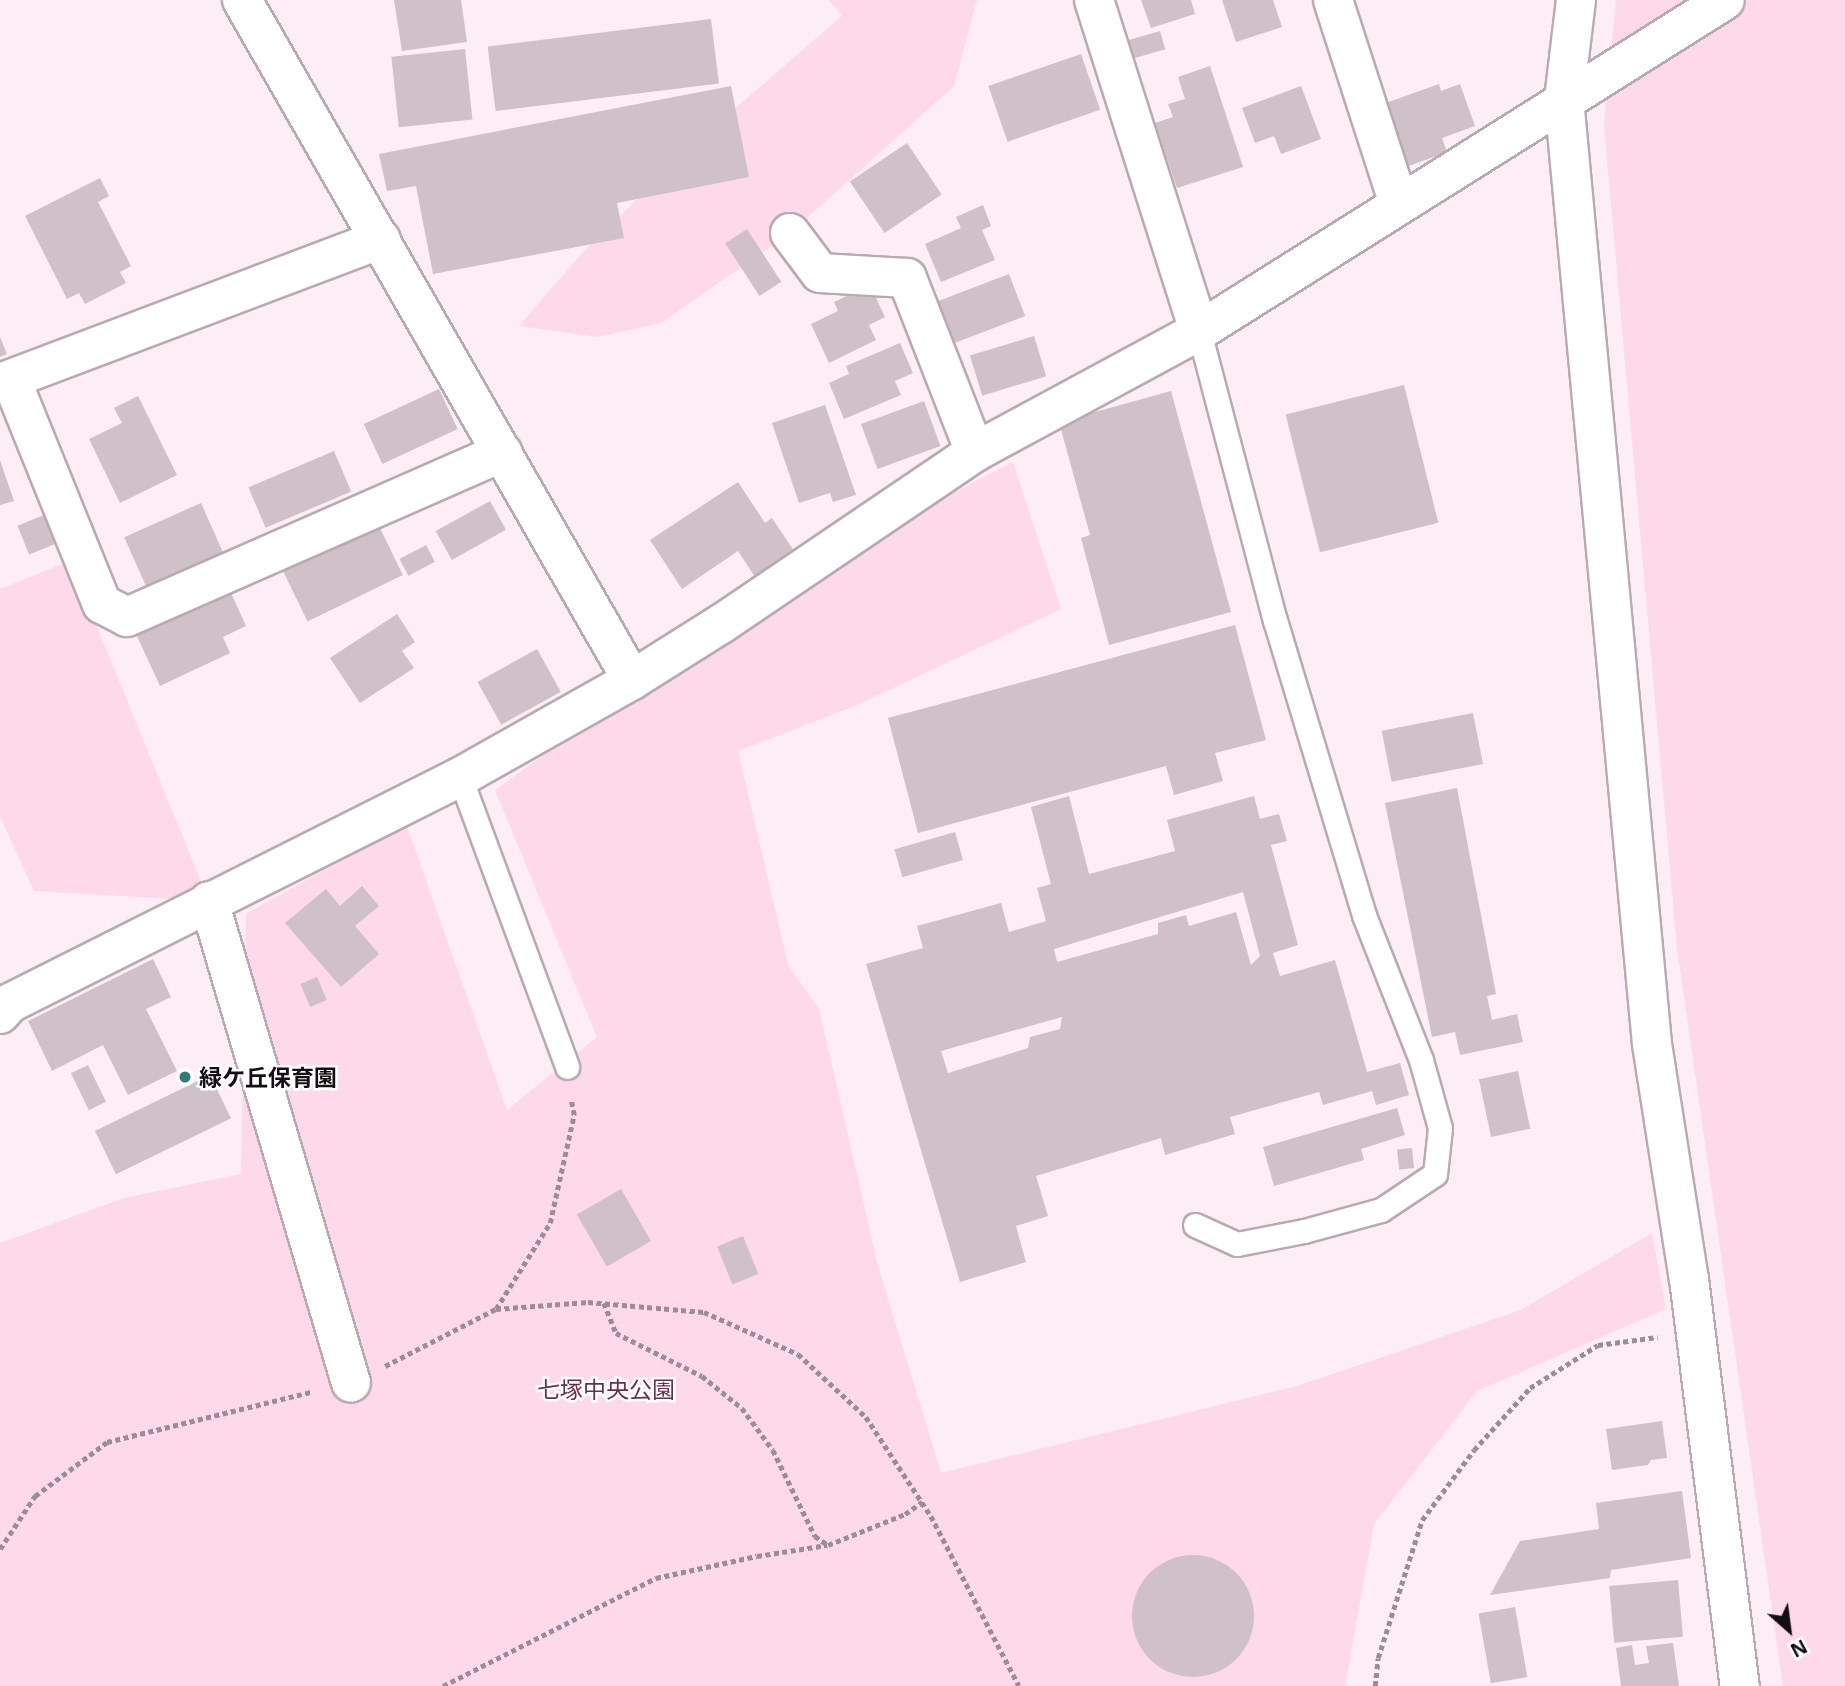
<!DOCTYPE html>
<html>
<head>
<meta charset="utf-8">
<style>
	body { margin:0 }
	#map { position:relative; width:1845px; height:1686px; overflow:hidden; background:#fdedf4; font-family:"Noto Sans","Noto Sans JP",sans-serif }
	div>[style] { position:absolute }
	.green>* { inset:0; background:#fdd9ea }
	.building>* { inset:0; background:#d0c0c7; transform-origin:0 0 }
	.round { border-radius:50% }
	.path>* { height:4.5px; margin-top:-2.25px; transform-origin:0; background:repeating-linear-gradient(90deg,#9a8e94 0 5px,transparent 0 8.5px) }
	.roads { filter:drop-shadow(2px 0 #b9aab1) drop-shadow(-2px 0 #b9aab1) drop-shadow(0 2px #b9aab1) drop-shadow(0 -2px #b9aab1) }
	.service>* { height:23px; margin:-11.5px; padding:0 11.5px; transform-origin:11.5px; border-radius:11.5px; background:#fff }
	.minor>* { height:38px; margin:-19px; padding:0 19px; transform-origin:19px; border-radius:19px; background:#fff }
	.dots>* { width:19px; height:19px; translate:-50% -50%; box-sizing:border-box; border:4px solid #fff; border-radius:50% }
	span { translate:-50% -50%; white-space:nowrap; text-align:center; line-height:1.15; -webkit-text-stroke:5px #fff; paint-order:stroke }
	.poi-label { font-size:23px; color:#130e11; font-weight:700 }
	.left { translate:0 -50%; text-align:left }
	.park-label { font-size:23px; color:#672f4f }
	.north { position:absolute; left:1754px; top:1595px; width:70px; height:70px; -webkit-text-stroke:5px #fff; paint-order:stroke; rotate:152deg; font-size:19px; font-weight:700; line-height:28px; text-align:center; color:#130e11 }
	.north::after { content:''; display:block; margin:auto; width:24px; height:32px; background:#130e11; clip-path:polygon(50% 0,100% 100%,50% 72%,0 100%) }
</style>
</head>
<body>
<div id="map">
	<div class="green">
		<div style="clip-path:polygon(829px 0,977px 0,954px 86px,790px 233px,661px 323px,597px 337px,519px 326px,583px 252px,692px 146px,842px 16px)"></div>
		<div style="clip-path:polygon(1616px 0,1845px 0,1845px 1686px,1783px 1686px,1677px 948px,1604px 125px)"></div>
		<div style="clip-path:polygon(1013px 462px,1061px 609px,857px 705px,738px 751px,788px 965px,819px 1009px,878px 1266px,941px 1473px,1297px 1386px,1521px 1310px,1652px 1233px,1666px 1309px,1477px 1391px,1374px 1524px,1345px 1686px,0 1686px,0 1243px,124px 1198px,241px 1174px,246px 914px,406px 824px,507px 1110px,597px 1037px,495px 790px,791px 577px)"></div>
		<div style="clip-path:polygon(70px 561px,209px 901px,34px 891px,0 816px,0 589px)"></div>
	</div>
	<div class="building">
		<div style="clip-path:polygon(394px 0,461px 0,467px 42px,402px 51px)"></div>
		<div style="clip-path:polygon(1141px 0,1191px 0,1195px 14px,1151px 28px)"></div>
		<div style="clip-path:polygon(1222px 0,1273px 0,1282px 27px,1236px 42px)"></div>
		<div style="left:711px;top:19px;width:65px;height:225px;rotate:83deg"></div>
		<div style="left:1160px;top:31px;width:19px;height:36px;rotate:74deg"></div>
		<div style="left:465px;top:49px;width:71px;height:74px;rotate:84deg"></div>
		<div style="left:1081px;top:54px;width:59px;height:98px;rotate:71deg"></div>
		<div style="clip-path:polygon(1210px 66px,1243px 167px,1177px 188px,1155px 123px,1173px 117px,1168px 104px,1185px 99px,1178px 77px)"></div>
		<div style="clip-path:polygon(1439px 84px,1441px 91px,1460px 84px,1475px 126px,1442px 138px,1447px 152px,1406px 167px,1383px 104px)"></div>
		<div style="clip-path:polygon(731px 86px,749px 177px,617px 203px,624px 238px,433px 274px,416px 186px,387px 191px,379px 154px)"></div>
		<div style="clip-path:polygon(1301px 86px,1321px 139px,1281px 154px,1274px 136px,1255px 143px,1242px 108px)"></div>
		<div style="left:907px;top:143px;width:62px;height:69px;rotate:56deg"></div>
		<div style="clip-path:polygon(100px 178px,109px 196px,98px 202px,131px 266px,120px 272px,126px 283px,85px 304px,79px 293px,67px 299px,25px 216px)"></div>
		<div style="clip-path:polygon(983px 205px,991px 226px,982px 230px,995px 260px,941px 282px,925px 244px,961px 228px,956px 217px)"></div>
		<div style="left:747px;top:229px;width:63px;height:26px;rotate:57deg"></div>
		<div style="left:1009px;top:274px;width:45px;height:79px;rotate:69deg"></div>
		<div style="clip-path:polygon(870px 285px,885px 317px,869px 325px,876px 340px,829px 363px,811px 324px,838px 311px,834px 302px)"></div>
		<div style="left:1034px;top:336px;width:42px;height:67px;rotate:73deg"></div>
		<div style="clip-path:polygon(0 337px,7px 354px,0 357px)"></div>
		<div style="clip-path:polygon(900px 343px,913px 373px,895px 381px,901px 395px,844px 419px,829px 383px,849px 374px,846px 366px)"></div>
		<div style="left:1404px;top:385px;width:142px;height:122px;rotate:76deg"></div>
		<div style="left:439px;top:389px;width:44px;height:83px;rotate:65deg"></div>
		<div style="clip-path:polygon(1171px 391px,1231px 612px,1109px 645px,1081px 538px,1090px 535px,1059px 422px)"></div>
		<div style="clip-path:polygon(138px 396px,177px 475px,120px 503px,89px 439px,122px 423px,114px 408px)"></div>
		<div style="left:924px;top:401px;width:48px;height:67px;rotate:70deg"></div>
		<div style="clip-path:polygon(825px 405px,856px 495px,833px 502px,830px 493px,799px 503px,772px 423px)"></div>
		<div style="left:334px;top:451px;width:44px;height:93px;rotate:67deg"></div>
		<div style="clip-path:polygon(0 460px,14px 501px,0 505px)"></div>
		<div style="clip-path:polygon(738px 482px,765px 523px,772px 518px,796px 554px,757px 580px,738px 551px,682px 589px,650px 540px)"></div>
		<div style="left:490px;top:501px;width:33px;height:62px;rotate:61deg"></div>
		<div style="left:201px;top:503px;width:55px;height:84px;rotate:66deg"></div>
		<div style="left:49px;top:513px;width:31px;height:34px;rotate:68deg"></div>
		<div style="left:377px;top:522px;width:59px;height:106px;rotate:64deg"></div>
		<div style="left:426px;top:545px;width:19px;height:30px;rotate:62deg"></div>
		<div style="clip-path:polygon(230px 591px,246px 626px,223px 637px,230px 653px,160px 686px,136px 634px)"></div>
		<div style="clip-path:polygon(397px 614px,415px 642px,402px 651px,414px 668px,360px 703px,330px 658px)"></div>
		<div style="clip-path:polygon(1235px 625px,1266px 740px,1215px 753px,1223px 781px,1174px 795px,1166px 766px,918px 833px,888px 718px)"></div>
		<div style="left:537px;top:649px;width:49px;height:68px;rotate:61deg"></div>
		<div style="left:1473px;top:713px;width:52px;height:93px;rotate:79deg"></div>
		<div style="clip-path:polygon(1457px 788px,1496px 994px,1487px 996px,1492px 1020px,1517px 1014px,1523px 1042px,1460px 1055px,1455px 1032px,1432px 1037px,1385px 803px)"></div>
		<div style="clip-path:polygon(evenodd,1069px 796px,1089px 874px,1175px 851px,1167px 820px,1254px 796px,1260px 819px,1279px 814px,1287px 841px,1271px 845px,1298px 945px,1273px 953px,1280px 976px,1335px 960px,1367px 1072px,1400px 1063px,1409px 1095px,1376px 1105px,1372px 1091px,1323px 1105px,1319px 1092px,1230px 1117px,1235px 1134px,1165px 1155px,1161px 1138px,1036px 1176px,1048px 1216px,1016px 1226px,1026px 1262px,960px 1282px,866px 964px,923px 948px,917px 926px,1001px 903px,1009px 932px,1046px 921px,1037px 888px,1051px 884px,1031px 807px,1069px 796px,1243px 892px,1260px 956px,1251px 965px,1236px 912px,1189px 926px,1186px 915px,1158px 923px,1158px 934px,1057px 962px,1054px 949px,1243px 892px,1069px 796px,1062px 1017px,1060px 1029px,1030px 1037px,1028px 1048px,948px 1073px,941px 1051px,1062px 1017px)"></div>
		<div style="left:955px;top:832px;width:29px;height:63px;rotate:74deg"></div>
		<div style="clip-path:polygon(362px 886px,379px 906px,355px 926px,379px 954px,341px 987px,285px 923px,326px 889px,340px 906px)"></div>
		<div style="clip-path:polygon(153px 959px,171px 997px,146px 1009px,177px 1071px,128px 1095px,103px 1045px,52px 1071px,28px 1021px)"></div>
		<div style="left:317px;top:977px;width:25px;height:18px;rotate:67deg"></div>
		<div style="left:88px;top:1065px;width:41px;height:19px;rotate:64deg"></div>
		<div style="left:1518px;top:1071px;width:59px;height:40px;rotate:78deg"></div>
		<div style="left:210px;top:1075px;width:48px;height:128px;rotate:64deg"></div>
		<div style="clip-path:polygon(1397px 1108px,1405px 1135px,1361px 1149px,1364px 1160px,1274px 1186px,1263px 1147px)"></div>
		<div style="left:1412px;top:1148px;width:20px;height:15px;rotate:84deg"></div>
		<div style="left:621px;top:1189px;width:60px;height:51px;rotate:60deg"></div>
		<div style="left:743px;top:1236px;width:41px;height:28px;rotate:68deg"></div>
		<div style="clip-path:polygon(1662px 1421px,1667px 1458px,1651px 1460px,1648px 1465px,1612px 1470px,1606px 1429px)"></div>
		<div style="clip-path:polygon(1682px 1491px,1691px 1558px,1611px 1570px,1610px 1578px,1490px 1595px,1520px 1541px,1599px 1529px,1596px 1503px)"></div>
		<div class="round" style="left:1132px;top:1555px;width:122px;height:122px"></div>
		<div style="left:1678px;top:1580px;width:57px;height:69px;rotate:85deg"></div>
		<div style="left:1515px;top:1607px;width:71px;height:37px;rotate:80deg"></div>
		<div style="clip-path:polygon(1673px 1643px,1679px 1686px,1621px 1686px,1616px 1648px,1632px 1645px,1635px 1665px,1649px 1663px,1646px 1646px)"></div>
	</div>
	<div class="path">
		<div style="left:604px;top:1303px;width:32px;rotate:68deg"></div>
		<div style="left:616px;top:1333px;width:96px;rotate:26.6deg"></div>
		<div style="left:702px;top:1376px;width:51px;rotate:38.7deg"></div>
		<div style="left:742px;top:1408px;width:52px;rotate:53.6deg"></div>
		<div style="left:773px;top:1450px;width:96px;rotate:64deg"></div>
		<div style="left:815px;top:1536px;width:16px;rotate:35deg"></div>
		<div style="left:828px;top:1545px;width:83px;rotate:-21.9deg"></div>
		<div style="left:905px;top:1514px;width:21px;rotate:-35deg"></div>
		<div style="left:496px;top:1309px;width:102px;rotate:-57.9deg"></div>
		<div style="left:550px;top:1223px;width:111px;rotate:-77.5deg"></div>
		<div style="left:574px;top:1115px;width:16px;rotate:-101deg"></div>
		<div style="left:385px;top:1366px;width:125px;rotate:-27.2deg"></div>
		<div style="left:496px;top:1309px;width:92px;rotate:-4.4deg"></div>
		<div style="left:588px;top:1302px;width:116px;rotate:4.9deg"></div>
		<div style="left:704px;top:1312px;width:103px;rotate:24.1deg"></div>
		<div style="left:798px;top:1354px;width:93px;rotate:42.8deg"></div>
		<div style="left:866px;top:1417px;width:118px;rotate:56.7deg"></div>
		<div style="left:931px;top:1516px;width:191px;rotate:62.6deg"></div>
		<div style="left:0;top:1549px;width:64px;rotate:-56.6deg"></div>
		<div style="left:35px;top:1496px;width:90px;rotate:-36.9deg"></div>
		<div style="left:107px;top:1442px;width:210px;rotate:-13.8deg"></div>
		<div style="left:443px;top:1686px;width:239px;rotate:-26.9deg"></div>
		<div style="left:656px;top:1578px;width:103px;rotate:-12.3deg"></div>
		<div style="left:757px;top:1556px;width:71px;rotate:-8.9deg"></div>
		<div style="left:1375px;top:1686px;width:28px;rotate:-84deg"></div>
		<div style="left:1378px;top:1658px;width:145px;rotate:-72.3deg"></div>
		<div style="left:1422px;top:1520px;width:87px;rotate:-53.4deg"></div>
		<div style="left:1474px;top:1450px;width:84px;rotate:-47.9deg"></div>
		<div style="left:1530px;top:1388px;width:80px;rotate:-32.3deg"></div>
		<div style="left:1598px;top:1345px;width:60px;rotate:-7.7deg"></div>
	</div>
	<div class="roads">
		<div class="service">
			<div style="left:460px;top:777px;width:309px;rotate:69.7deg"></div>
			<div style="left:1195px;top:1225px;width:46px;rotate:24.3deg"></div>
			<div style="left:1237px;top:1244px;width:68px;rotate:-11deg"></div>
			<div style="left:1304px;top:1231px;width:80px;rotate:-15.3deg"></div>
			<div style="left:1381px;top:1210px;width:65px;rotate:-33.7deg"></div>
			<div style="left:1435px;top:1174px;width:46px;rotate:-83.8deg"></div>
			<div style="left:1440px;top:1128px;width:71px;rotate:-105.6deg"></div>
			<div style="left:1421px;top:1060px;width:156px;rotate:-111.5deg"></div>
			<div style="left:1364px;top:915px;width:307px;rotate:-106.8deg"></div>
			<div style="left:1275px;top:621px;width:300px;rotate:-104.7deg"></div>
		</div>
		<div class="minor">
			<div style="left:242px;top:0;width:784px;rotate:60.16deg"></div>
			<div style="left:1094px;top:0;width:347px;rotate:72.4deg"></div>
			<div style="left:1333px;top:0;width:214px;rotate:72.1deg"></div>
			<div style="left:1576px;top:0;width:100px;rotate:96.9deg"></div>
			<div style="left:1564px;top:99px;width:949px;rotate:84.68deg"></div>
			<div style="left:1652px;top:1044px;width:238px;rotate:81.1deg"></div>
			<div style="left:1689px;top:1279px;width:410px;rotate:82.9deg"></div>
			<div style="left:790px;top:233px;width:50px;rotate:53.1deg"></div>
			<div style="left:820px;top:273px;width:87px;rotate:3.3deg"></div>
			<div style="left:907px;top:278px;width:187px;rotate:68.7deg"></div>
			<div style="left:11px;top:379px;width:243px;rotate:68deg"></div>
			<div style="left:102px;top:604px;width:28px;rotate:27deg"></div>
			<div style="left:127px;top:617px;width:410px;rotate:-23.7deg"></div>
			<div style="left:0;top:383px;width:407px;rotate:-20.7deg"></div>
			<div style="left:209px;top:901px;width:502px;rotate:73.58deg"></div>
			<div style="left:0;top:1014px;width:15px;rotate:-48deg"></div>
			<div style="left:10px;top:1003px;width:504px;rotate:-26.67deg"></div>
			<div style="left:460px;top:777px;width:197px;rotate:-29.4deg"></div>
			<div style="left:632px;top:680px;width:105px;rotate:-32.2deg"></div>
			<div style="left:721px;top:624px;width:307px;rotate:-34.1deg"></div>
			<div style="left:975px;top:452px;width:255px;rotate:-28.4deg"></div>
			<div style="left:1199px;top:331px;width:621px;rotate:-32.18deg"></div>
		</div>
	</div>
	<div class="dots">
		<div style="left:185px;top:1077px;background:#317a7c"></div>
	</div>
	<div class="poi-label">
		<span class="left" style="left:199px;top:1077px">緑ケ丘保育園</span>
	</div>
	<div class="park-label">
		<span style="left:606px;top:1389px">七塚中央公園</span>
	</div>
	<div class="north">N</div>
</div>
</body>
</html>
